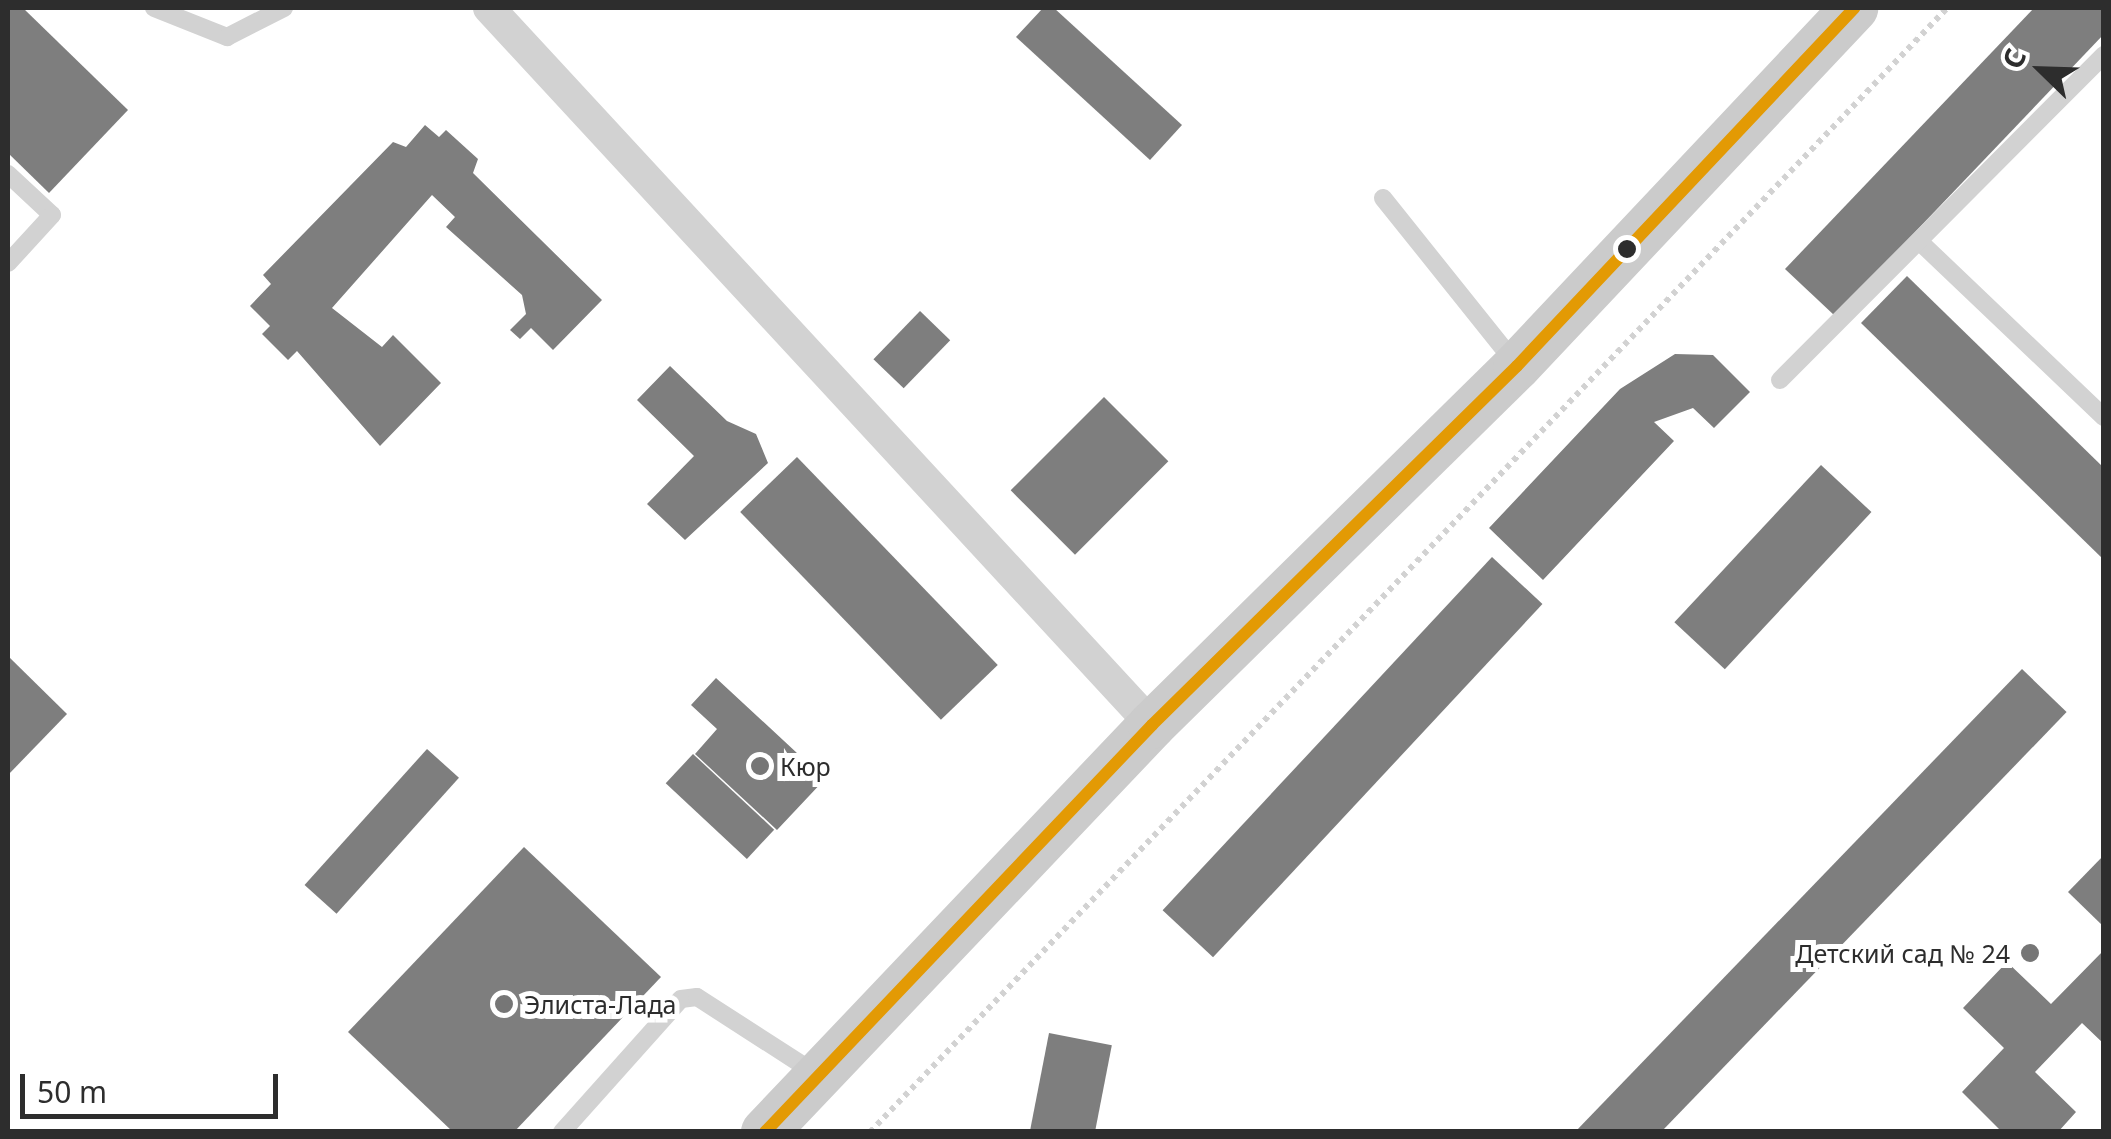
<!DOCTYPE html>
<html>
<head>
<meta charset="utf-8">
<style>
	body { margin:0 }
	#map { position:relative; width:2111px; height:1139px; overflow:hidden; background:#fff; font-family:"Noto Sans",sans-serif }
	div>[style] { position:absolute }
	.building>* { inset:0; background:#7e7e7e; transform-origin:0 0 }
	.path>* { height:6px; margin-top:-3px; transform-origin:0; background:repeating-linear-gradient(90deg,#d2d2d2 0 5px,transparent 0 10px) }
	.service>* { height:18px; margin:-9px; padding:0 9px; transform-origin:9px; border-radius:9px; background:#d2d2d2 }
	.minor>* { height:32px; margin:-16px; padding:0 16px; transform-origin:16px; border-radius:16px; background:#d2d2d2 }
	.secondary>* { height:48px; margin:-24px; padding:0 24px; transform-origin:24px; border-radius:24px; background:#cbcbcb }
	.bus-1>* { height:12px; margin:-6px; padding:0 6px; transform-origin:6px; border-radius:6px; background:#e39a04 }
	.dots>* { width:28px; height:28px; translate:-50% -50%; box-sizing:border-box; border:5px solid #fff; border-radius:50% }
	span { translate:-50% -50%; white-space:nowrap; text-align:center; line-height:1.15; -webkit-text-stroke:10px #fff; paint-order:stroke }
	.poi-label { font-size:25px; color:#2d2d2d }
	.left { translate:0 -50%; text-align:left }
	.right { translate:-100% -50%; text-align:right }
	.frame { position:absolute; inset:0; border:10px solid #2d2d2d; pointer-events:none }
	.north { position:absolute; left:1991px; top:20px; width:100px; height:100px; -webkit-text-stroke:8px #fff; paint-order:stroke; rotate:293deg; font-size:28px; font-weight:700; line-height:40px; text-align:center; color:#2d2d2d }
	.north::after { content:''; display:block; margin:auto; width:35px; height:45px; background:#2d2d2d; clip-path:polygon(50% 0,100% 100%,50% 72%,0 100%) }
	.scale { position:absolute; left:20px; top:1074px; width:258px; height:45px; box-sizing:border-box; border:5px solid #2d2d2d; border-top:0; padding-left:12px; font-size:30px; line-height:35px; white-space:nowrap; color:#2d2d2d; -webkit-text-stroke:8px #fff; paint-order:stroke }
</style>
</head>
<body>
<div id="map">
	<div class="building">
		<div style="clip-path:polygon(8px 8px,23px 8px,128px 110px,49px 193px,8px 153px)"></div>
		<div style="clip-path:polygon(1043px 8px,1054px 8px,1182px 125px,1150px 160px,1016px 37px)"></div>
		<div style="clip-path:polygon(2034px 8px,2104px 8px,2104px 34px,1835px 316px,1785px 269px)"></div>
		<div style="clip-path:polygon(425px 125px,439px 137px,446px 130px,478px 159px,473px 173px,602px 300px,553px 350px,531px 328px,520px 339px,510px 330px,526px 314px,522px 295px,446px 227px,455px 217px,432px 195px,332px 308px,382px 347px,393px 335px,441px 383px,380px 446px,297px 351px,288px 360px,262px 334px,270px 326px,250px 306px,271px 284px,263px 275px,393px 142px,406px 147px)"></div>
		<div style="clip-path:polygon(1907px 276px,2104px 468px,2104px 560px,1861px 323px)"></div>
		<div style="left:920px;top:311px;width:42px;height:67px;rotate:44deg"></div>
		<div style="clip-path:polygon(1675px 354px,1713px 355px,1750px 392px,1714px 428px,1693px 408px,1654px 422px,1674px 441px,1543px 580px,1489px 528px,1620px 389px)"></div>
		<div style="clip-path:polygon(670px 366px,727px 421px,756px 434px,768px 463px,685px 540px,647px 504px,694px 456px,637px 400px)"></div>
		<div style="left:1104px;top:397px;width:91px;height:132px;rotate:45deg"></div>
		<div style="left:797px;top:457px;width:289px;height:79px;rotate:46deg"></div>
		<div style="left:1821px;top:465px;width:69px;height:215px;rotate:43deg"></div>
		<div style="left:1492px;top:557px;width:69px;height:483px;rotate:43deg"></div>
		<div style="clip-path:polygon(8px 656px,67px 714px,8px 775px)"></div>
		<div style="left:2022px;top:669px;width:62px;height:639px;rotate:44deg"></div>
		<div style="clip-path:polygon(716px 678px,825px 779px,777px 830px,695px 754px,717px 729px,691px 705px)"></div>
		<div style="left:427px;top:749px;width:43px;height:183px;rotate:42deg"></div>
		<div style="left:693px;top:754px;width:111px;height:40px;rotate:43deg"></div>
		<div style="clip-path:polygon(524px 847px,661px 977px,514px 1132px,453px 1132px,348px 1032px)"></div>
		<div style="clip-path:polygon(2104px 855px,2104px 927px,2068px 892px)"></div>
		<div style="clip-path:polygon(2104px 950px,2104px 1044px,2082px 1023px,2035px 1072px,2076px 1112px,2058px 1132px,2002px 1132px,1962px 1092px,2004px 1048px,1963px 1008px,2007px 962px,2051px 1004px)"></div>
		<div style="left:1049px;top:1033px;width:64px;height:101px;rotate:11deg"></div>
	</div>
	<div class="path">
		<div style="left:870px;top:1132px;width:1557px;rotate:-46.22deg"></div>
	</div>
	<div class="service">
		<div style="left:154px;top:8px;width:79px;rotate:21.7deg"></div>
		<div style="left:227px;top:37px;width:64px;rotate:-27deg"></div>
		<div style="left:8px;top:174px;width:60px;rotate:43deg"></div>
		<div style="left:52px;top:215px;width:65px;rotate:132.5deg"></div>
		<div style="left:1383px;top:198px;width:214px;rotate:51.3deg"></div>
		<div style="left:1920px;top:242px;width:254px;rotate:43.6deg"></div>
		<div style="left:1780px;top:380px;width:459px;rotate:-45.1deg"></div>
		<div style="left:562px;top:1132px;width:178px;rotate:-48.2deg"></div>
		<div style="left:681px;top:999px;width:16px;rotate:-7deg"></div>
		<div style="left:697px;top:997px;width:140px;rotate:32.8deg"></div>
	</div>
	<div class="minor">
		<div style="left:489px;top:8px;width:977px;rotate:47.24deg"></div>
	</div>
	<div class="secondary">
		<div style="left:765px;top:1132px;width:562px;rotate:-46.44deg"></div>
		<div style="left:1152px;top:725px;width:512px;rotate:-44.53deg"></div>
		<div style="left:1517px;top:366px;width:492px;rotate:-46.7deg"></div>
	</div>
	<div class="bus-1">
		<div style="left:765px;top:1132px;width:562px;rotate:-46.44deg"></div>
		<div style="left:1152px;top:725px;width:512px;rotate:-44.53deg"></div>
		<div style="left:1517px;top:366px;width:492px;rotate:-46.7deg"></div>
	</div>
	<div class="dots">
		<div style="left:1627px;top:249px;background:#2d2d2d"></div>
		<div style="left:760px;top:766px;background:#767676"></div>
		<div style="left:2030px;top:953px;background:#767676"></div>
		<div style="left:504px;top:1004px;background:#767676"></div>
	</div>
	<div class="poi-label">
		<span class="left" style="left:780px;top:766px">Кюр</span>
		<span class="right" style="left:2010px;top:953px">Детский сад № 24</span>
		<span class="left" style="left:524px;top:1004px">Элиста-Лада</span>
	</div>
	<div class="frame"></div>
	<div class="north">С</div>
	<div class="scale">50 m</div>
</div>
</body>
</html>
